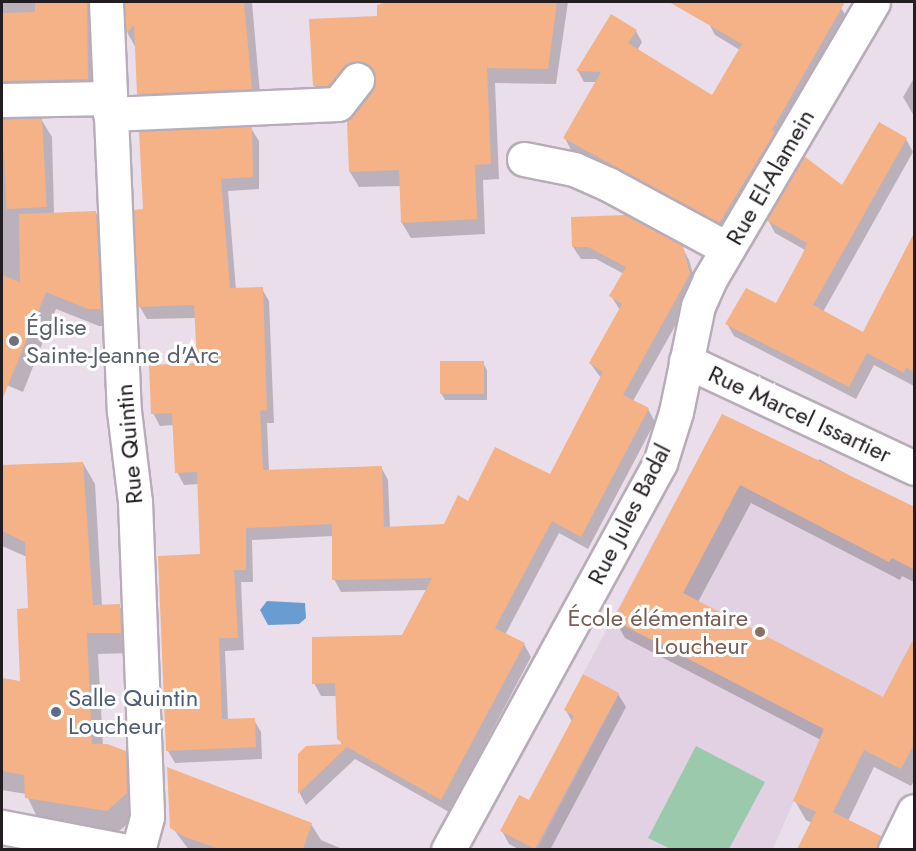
<!DOCTYPE html>
<html>
<head>
<meta charset="utf-8">
<style>
	body { margin:0 }
	#map { position:relative; width:916px; height:851px; overflow:hidden; background:#eadeea; font-family:Jost,sans-serif }
	div>[style] { position:absolute }
	.built>* { inset:0; background:#e2d1e2 }
	.green>* { inset:0; background:#9acaab }
	.water>* { inset:0; background:#699cd1 }
	.shadow>* { inset:0; background:#0003 }
	.building>* { inset:0; background:#f4b286; transform-origin:0 0 }
	.roads { filter:drop-shadow(2px 0 #b7adb8) drop-shadow(-2px 0 #b7adb8) drop-shadow(0 2px #b7adb8) drop-shadow(0 -2px #b7adb8) }
	.minor>* { height:33px; margin:-16.5px; padding:0 16.5px; transform-origin:16.5px; border-radius:16.5px; background:#fff }
	.dots>* { width:16px; height:16px; translate:-50% -50%; box-sizing:border-box; border:3px solid #fff; border-radius:50% }
	span { translate:-50% -50%; white-space:nowrap; text-align:center; line-height:1.15; -webkit-text-stroke:6px #fff; paint-order:stroke }
	.street-label { font-size:24px; color:#211d21 }
	.worship-label { font-size:24px; color:#5b616d }
	.left { translate:0 -50%; text-align:left }
	.education-label { font-size:24px; color:#785e54 }
	.right { translate:-100% -50%; text-align:right }
	.service-label { font-size:24px; color:#4e5e75 }
	.frame { position:absolute; inset:0; border:3px solid #211d21; pointer-events:none }
</style>
</head>
<body>
<div id="map">
	<div class="built">
		<div style="clip-path:polygon(722px 414px,914px 507px,914px 742px,825px 730px,773px 849px,537px 850px,619px 694px,583px 674px)"></div>
	</div>
	<div class="green">
		<div style="clip-path:polygon(696px 746px,765px 782px,729px 849px,671px 849px,648px 838px)"></div>
	</div>
	<div class="water">
		<div style="clip-path:polygon(267px 601px,305px 603px,306px 618px,299px 624px,268px 625px,260px 610px)"></div>
	</div>
	<div class="shadow">
		<div style="clip-path:polygon(2px 2px,113px 2px,97px 96px,2px 104px)"></div>
		<div style="clip-path:polygon(119px 2px,252px 2px,261px 106px,149px 111px,139px 94px,137px 50px,128px 34px,125px 5px)"></div>
		<div style="clip-path:polygon(387px 2px,568px 2px,556px 84px,495px 83px,499px 179px,483px 180px,485px 234px,411px 238px,402px 223px,401px 186px,359px 187px,350px 172px,375px 80px,370px 77px,323px 101px,314px 86px,379px 18px)"></div>
		<div style="clip-path:polygon(722px 2px,829px 2px,841px 8px,848px 19px,726px 233px,571px 150px,565px 138px,597px 82px,584px 82px,578px 71px,636px 31px,642px 42px,637px 51px,712px 97px,740px 50px,715px 35px,709px 24px)"></div>
		<div style="clip-path:polygon(914px 78px,914px 116px,903px 97px)"></div>
		<div style="clip-path:polygon(2px 118px,41px 119px,52px 137px,54px 214px,96px 213px,106px 230px,110px 326px,99px 326px,56px 309px,23px 392px,2px 383px)"></div>
		<div style="clip-path:polygon(251px 128px,259px 141px,259px 189px,228px 191px,236px 290px,262px 289px,269px 301px,274px 423px,267px 423px,269px 471px,381px 467px,388px 480px,390px 528px,445px 525px,469px 503px,550px 476px,601px 378px,590px 363px,620px 310px,611px 296px,624px 274px,596px 259px,581px 259px,573px 247px,682px 247px,689px 260px,697px 287px,633px 401px,648px 409px,655px 422px,588px 549px,559px 533px,505px 635px,524px 644px,531px 657px,449px 812px,355px 759px,306px 805px,300px 794px,299px 755px,343px 746px,339px 739px,337px 696px,321px 696px,314px 683px,403px 636px,427px 590px,341px 592px,334px 579px,333px 536px,252px 540px,253px 582px,241px 582px,244px 650px,225px 651px,228px 720px,254px 720px,261px 732px,262px 759px,175px 763px,168px 751px,202px 556px,199px 484px,184px 485px,177px 472px,174px 425px,160px 426px,153px 413px,199px 365px,196px 318px,147px 319px,140px 307px,144px 211px)"></div>
		<div style="clip-path:polygon(906px 139px,913px 152px,823px 312px,864px 334px,914px 263px,914px 386px,874px 365px,856px 399px,734px 336px,727px 324px,777px 305px,805px 250px,775px 233px,768px 220px,842px 188px)"></div>
		<div style="clip-path:polygon(483px 363px,487px 370px,487px 400px,445px 400px,441px 393px)"></div>
		<div style="clip-path:polygon(722px 416px,817px 464px,819px 459px,914px 511px,914px 582px,902px 576px,900px 580px,751px 503px,698px 602px,884px 699px,914px 639px,914px 781px,911px 786px,874px 767px,848px 821px,870px 832px,880px 850px,799px 850px,812px 823px,806px 820px,795px 801px,821px 740px,625px 638px,615px 620px)"></div>
		<div style="clip-path:polygon(83px 463px,95px 484px,102px 606px,119px 605px,131px 626px,132px 653px,98px 654px,103px 745px,125px 752px,137px 773px,138px 815px,119px 831px,38px 819px,26px 794px,2px 790px,2px 680px,22px 683px,29px 609px,27px 557px,2px 546px,2px 468px)"></div>
		<div style="clip-path:polygon(583px 676px,618px 694px,626px 707px,550px 850px,520px 850px,509px 844px,502px 831px,529px 802px,572px 722px,566px 710px)"></div>
		<div style="clip-path:polygon(311px 824px,321px 840px,345px 850px,189px 850px,172px 827px)"></div>
	</div>
	<div class="building">
		<div style="clip-path:polygon(35px 2px,87px 2px,88px 79px,2px 81px,2px 13px,35px 12px)"></div>
		<div style="clip-path:polygon(125px 2px,244px 2px,252px 89px,137px 94px,134px 25px,126px 34px)"></div>
		<div style="clip-path:polygon(386px 2px,557px 2px,548px 69px,487px 68px,491px 164px,475px 165px,477px 219px,401px 223px,399px 170px,349px 172px,347px 121px,372px 91px,375px 74px,368px 65px,351px 62px,329px 86px,313px 86px,309px 19px,377px 16px,377px 5px)"></div>
		<div style="clip-path:polygon(669px 2px,845px 2px,772px 130px,775px 132px,719px 223px,563px 138px,601px 72px,576px 71px,611px 14px,637px 30px,628px 43px,712px 95px,742px 44px)"></div>
		<div style="left:42px;top:118px;width:89px;height:40px;rotate:87deg"></div>
		<div style="clip-path:polygon(879px 122px,907px 138px,813px 305px,863px 332px,915px 231px,915px 372px,906px 368px,904px 373px,867px 353px,849px 387px,725px 324px,746px 288px,776px 303px,802px 255px,807px 243px,766px 220px,804px 156px,842px 185px)"></div>
		<div style="clip-path:polygon(252px 127px,253px 177px,221px 179px,230px 288px,263px 287px,267px 410px,260px 411px,263px 470px,382px 466px,384px 527px,444px 524px,458px 495px,468px 501px,495px 447px,550px 474px,603px 372px,589px 363px,622px 304px,609px 296px,626px 267px,588px 247px,572px 247px,571px 217px,626px 215px,683px 246px,690px 274px,623px 395px,649px 408px,581px 537px,552px 521px,495px 628px,525px 643px,441px 800px,347px 747px,298px 794px,298px 754px,306px 746px,344px 744px,337px 739px,335px 683px,312px 684px,312px 637px,402px 635px,432px 578px,332px 580px,332px 524px,246px 528px,246px 570px,234px 570px,238px 638px,219px 638px,222px 719px,255px 718px,256px 747px,166px 751px,158px 556px,200px 554px,197px 472px,175px 473px,172px 413px,151px 414px,149px 365px,197px 363px,194px 305px,138px 307px,134px 210px,143px 209px,139px 131px)"></div>
		<div style="clip-path:polygon(96px 211px,101px 309px,88px 309px,46px 292px,2px 400px,2px 275px,20px 282px,19px 214px)"></div>
		<div style="left:484px;top:361px;width:33px;height:44px;rotate:90deg"></div>
		<div style="clip-path:polygon(722px 414px,915px 507px,915px 570px,892px 558px,889px 562px,740px 485px,683px 593px,883px 697px,915px 636px,915px 742px,901px 769px,864px 750px,833px 812px,881px 836px,877px 849px,797px 849px,816px 812px,793px 801px,824px 729px,613px 620px)"></div>
		<div style="clip-path:polygon(83px 462px,93px 605px,120px 604px,121px 633px,87px 633px,92px 744px,107px 744px,126px 751px,127px 793px,107px 811px,25px 798px,24px 775px,2px 771px,2px 678px,20px 681px,17px 609px,28px 608px,25px 542px,2px 531px,2px 465px)"></div>
		<div style="clip-path:polygon(583px 674px,619px 693px,535px 849px,500px 831px,519px 795px,529px 800px,574px 716px,564px 710px)"></div>
		<div style="clip-path:polygon(167px 767px,312px 823px,303px 849px,219px 849px,185px 837px,170px 828px)"></div>
	</div>
	<div class="roads">
		<div class="minor">
			<div style="left:106px;top:2px;width:409px;rotate:87.5deg"></div>
			<div style="left:124px;top:411px;width:92px;rotate:83.1deg"></div>
			<div style="left:135px;top:502px;width:315px;rotate:87.8deg"></div>
			<div style="left:147px;top:817px;width:34px;rotate:105deg"></div>
			<div style="left:2px;top:100px;width:107px;rotate:-1.1deg"></div>
			<div style="left:110px;top:114px;width:228px;rotate:-2.5deg"></div>
			<div style="left:338px;top:104px;width:31px;rotate:-52deg"></div>
			<div style="left:524px;top:159px;width:51px;rotate:11.3deg"></div>
			<div style="left:574px;top:169px;width:37px;rotate:24deg"></div>
			<div style="left:608px;top:184px;width:136px;rotate:28.4deg"></div>
			<div style="left:686px;top:361px;width:252px;rotate:25.1deg"></div>
			<div style="left:2px;top:827px;width:122px;rotate:10.9deg"></div>
			<div style="left:448px;top:850px;width:441px;rotate:-61.3deg"></div>
			<div style="left:660px;top:463px;width:53px;rotate:-72.6deg"></div>
			<div style="left:676px;top:412px;width:108px;rotate:-78.3deg"></div>
			<div style="left:698px;top:306px;width:30px;rotate:-66deg"></div>
			<div style="left:710px;top:279px;width:321px;rotate:-59.5deg"></div>
			<div style="left:895px;top:850px;width:43px;rotate:-64deg"></div>
		</div>
	</div>
	<div class="dots">
		<div style="left:14px;top:341px;background:#6b7280"></div>
		<div style="left:760px;top:632px;background:#8d6e63"></div>
		<div style="left:56px;top:712px;background:#5c6f8a"></div>
	</div>
	<div class="street-label">
		<span style="left:770px;top:177px;rotate:-60deg">Rue El-Alamein</span>
		<span style="left:800px;top:414px;rotate:25deg">Rue Marcel Issartier</span>
		<span style="left:129px;top:444px;rotate:-95deg">Rue Quintin</span>
		<span style="left:629px;top:514px;rotate:-63deg">Rue Jules Badal</span>
	</div>
	<div class="worship-label">
		<span class="left" style="left:26px;top:341px">Église<br>Sainte-Jeanne d'Arc</span>
	</div>
	<div class="education-label">
		<span class="right" style="left:748px;top:632px">École élémentaire<br>Loucheur</span>
	</div>
	<div class="service-label">
		<span class="left" style="left:68px;top:712px">Salle Quintin<br>Loucheur</span>
	</div>
	<div class="frame"></div>
</div>
</body>
</html>
